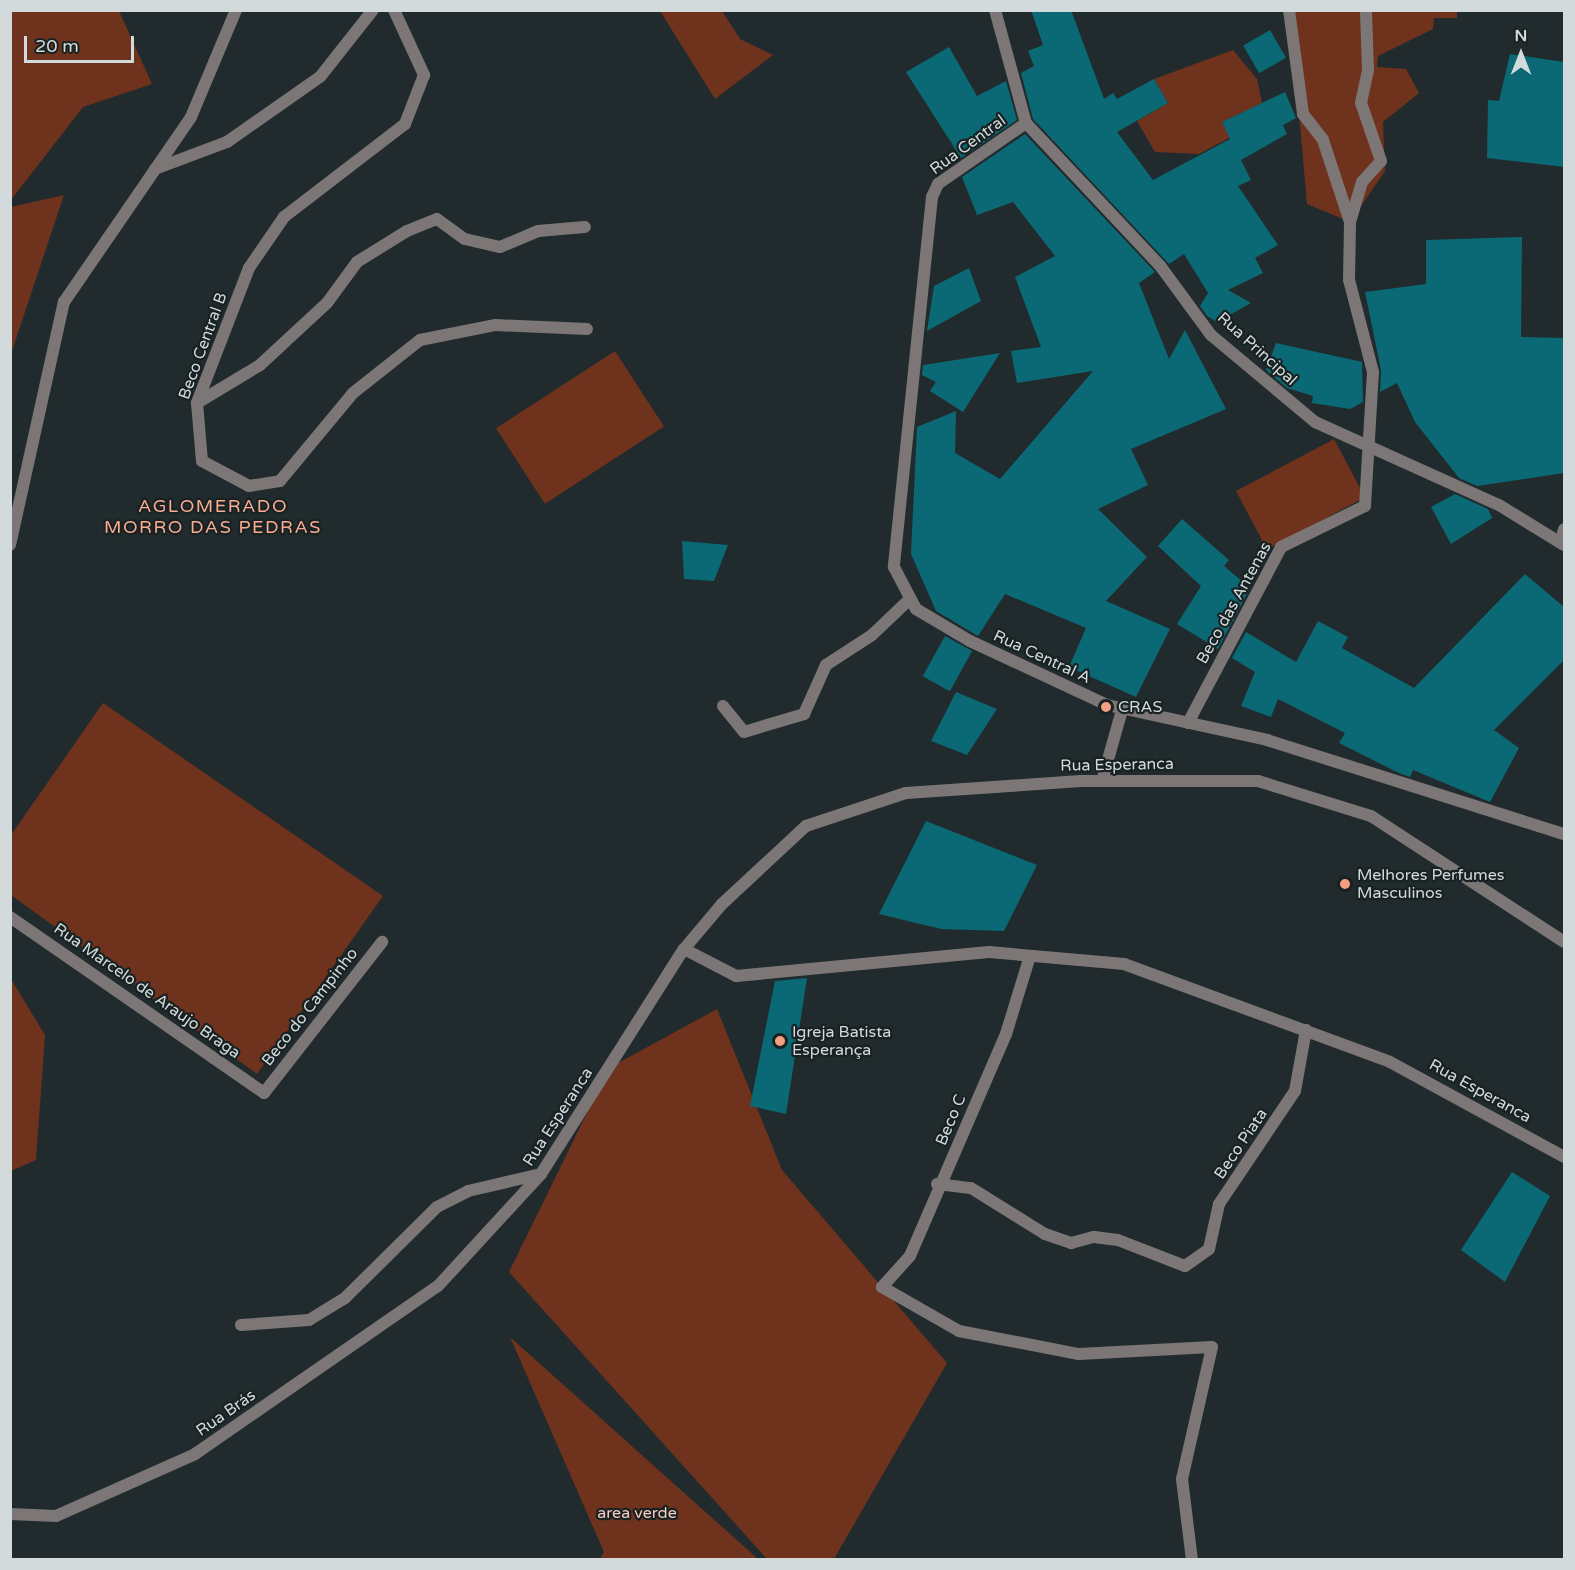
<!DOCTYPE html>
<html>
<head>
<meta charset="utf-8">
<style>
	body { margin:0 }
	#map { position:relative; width:1575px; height:1570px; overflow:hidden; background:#212b2d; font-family:"Varela Round",sans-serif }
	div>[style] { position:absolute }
	.green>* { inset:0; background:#6f321d; transform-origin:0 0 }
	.building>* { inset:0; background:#0a6975; transform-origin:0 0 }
	.lane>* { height:12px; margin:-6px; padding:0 6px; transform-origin:6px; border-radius:6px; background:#7c7776 }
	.street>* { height:12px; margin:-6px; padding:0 6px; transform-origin:6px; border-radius:6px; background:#7c7776 }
	.dots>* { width:16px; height:16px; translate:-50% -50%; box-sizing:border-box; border:3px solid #182223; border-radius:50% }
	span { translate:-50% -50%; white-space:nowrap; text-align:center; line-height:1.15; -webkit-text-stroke:4.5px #182223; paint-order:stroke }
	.street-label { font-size:16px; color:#d3dadb }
	.poi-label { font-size:16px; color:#d3dadb }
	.left { translate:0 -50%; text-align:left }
	.park-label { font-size:16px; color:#f6ccbe }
	.neighbourhood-label { font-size:18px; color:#fbac92; letter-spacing:1.5px }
	.frame { position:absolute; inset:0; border:12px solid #d3dadb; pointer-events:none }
	.north { position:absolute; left:1491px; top:24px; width:60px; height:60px; -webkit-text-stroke:4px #182223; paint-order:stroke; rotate:0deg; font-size:16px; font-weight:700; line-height:24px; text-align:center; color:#d3dadb }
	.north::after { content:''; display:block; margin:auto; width:21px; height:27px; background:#d3dadb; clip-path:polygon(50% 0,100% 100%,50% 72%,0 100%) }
	.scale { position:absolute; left:24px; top:36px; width:110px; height:27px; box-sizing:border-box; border:3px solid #d3dadb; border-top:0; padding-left:8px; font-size:18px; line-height:21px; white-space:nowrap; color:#d3dadb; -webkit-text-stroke:4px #182223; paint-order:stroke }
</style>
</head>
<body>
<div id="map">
	<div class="green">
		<div style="clip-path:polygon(11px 10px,119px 11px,152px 84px,83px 107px,11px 200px)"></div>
		<div style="clip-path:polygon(660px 11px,722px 11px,740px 39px,773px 55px,715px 99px)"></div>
		<div style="clip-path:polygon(1290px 11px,1457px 11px,1457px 18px,1434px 18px,1433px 29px,1378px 56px,1377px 67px,1406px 69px,1419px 93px,1383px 122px,1385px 171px,1350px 222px,1307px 204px)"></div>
		<div style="clip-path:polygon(1233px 50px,1257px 79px,1262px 103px,1222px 122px,1231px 137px,1199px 154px,1155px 152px,1137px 121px,1168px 103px,1154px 79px)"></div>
		<div style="clip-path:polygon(64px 195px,11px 354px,11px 207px)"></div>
		<div style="left:615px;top:351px;width:90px;height:142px;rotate:57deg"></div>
		<div style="left:1334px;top:439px;width:66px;height:111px;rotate:62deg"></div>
		<div style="clip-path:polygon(103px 703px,383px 896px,257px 1074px,11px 895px,11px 835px)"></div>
		<div style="clip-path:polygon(11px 979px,45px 1035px,36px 1160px,11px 1171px)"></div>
		<div style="clip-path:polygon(717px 1009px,782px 1170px,947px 1363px,834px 1559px,767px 1559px,509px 1272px,609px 1068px)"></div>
		<div style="clip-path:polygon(510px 1337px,758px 1559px,600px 1559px,604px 1552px)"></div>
	</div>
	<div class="building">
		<div style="clip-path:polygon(1031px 10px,1071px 10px,1104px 99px,1113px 93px,1117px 99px,1154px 79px,1168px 103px,1117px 132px,1153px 180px,1230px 139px,1222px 122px,1285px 92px,1296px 118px,1283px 125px,1287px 134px,1241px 160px,1251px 180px,1238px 186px,1278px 245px,1255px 258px,1263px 273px,1228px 290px,1251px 303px,1217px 322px,1207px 316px,1200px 306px,1208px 293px,1184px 254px,1169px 264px,1033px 119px,1021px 73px,1034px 66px,1028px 51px,1043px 45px)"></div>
		<div style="left:1270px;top:30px;width:32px;height:31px;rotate:60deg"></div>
		<div style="clip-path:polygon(949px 47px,977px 96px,1006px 81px,1017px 120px,961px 158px,906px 72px)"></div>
		<div style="clip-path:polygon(1510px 54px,1564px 62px,1564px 167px,1487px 158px,1488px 100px,1499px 101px)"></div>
		<div style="clip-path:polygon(1025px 134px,1155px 272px,1139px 283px,1169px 359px,1185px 330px,1226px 409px,1131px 449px,1148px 485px,1098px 509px,1147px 557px,1106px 601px,1170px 629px,1136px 697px,1069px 667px,1086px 628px,1005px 594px,978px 636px,936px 611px,911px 554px,917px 427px,956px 411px,955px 453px,1000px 479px,1093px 371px,1017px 383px,1011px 351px,1041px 347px,1015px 277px,1055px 256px,1013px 202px,977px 215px,962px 177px)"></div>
		<div style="clip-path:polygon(1522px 237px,1521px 337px,1563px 338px,1564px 473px,1477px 486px,1459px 478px,1415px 422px,1397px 383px,1380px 392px,1381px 370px,1365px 292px,1426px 284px,1426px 240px)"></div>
		<div style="clip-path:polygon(969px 268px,981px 301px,927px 331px,934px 286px)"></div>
		<div style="clip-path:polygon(1276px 343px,1362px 362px,1363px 402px,1350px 409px,1312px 403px,1313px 396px,1287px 388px,1266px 370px)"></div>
		<div style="clip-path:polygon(1000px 353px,963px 412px,930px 391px,936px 382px,922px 375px,923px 365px)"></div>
		<div style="clip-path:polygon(1455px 494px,1488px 509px,1492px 518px,1451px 544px,1431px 507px)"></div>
		<div style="clip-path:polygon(1182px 519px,1229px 560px,1224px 566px,1250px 588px,1218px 649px,1177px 624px,1201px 586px,1158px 546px)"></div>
		<div style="clip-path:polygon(682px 541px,728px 545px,714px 581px,684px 579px)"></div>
		<div style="clip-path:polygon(1525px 574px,1564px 607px,1564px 660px,1494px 730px,1519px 748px,1490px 802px,1413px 770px,1410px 777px,1399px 773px,1339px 743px,1345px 733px,1278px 699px,1271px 717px,1241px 706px,1255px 672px,1232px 658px,1246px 632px,1296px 662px,1318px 621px,1348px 637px,1342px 648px,1414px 688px)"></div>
		<div style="left:945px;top:636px;width:31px;height:46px;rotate:29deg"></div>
		<div style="clip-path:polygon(956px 692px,997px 709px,967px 755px,931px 741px)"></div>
		<div style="clip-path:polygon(926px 821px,1037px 865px,1004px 931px,941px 929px,879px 914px)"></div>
		<div style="clip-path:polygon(807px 978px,786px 1114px,750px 1106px,775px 981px)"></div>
		<div style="clip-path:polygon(1512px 1172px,1550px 1196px,1505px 1282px,1461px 1250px)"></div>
	</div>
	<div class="lane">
		<div style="left:394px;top:10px;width:72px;rotate:65.2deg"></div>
		<div style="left:424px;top:75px;width:53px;rotate:111.2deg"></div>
		<div style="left:405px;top:124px;width:153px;rotate:142.5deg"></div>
		<div style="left:284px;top:217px;width:62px;rotate:124.5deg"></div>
		<div style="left:249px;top:268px;width:145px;rotate:111.1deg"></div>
		<div style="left:197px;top:403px;width:58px;rotate:85.1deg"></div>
		<div style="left:202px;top:461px;width:53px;rotate:28deg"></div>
		<div style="left:249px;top:486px;width:31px;rotate:-9deg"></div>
		<div style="left:280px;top:481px;width:114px;rotate:-50.3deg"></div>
		<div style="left:353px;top:393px;width:85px;rotate:-38.3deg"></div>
		<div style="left:420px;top:340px;width:76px;rotate:-11.3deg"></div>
		<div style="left:495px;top:325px;width:92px;rotate:2.5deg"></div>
		<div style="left:1289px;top:10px;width:105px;rotate:82.3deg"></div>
		<div style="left:1303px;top:114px;width:33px;rotate:52deg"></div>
		<div style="left:1323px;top:140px;width:86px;rotate:71.8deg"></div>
		<div style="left:197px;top:403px;width:74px;rotate:-31.1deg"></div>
		<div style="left:260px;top:365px;width:91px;rotate:-42.8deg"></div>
		<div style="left:327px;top:303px;width:51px;rotate:-53.8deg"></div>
		<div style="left:357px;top:262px;width:59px;rotate:-31.8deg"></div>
		<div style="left:407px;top:231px;width:32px;rotate:-22deg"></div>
		<div style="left:437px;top:219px;width:34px;rotate:36deg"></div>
		<div style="left:465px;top:239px;width:36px;rotate:13deg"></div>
		<div style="left:500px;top:247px;width:41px;rotate:-22.8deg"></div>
		<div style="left:538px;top:231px;width:47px;rotate:-4.9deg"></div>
		<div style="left:1561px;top:541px;width:12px;rotate:-76deg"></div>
		<div style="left:723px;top:706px;width:33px;rotate:51deg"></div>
		<div style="left:744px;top:732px;width:63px;rotate:-16.7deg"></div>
		<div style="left:804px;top:714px;width:54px;rotate:-65.8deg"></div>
		<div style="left:826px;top:665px;width:55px;rotate:-33.1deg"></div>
		<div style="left:872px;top:635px;width:52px;rotate:-43.5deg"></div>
		<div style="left:1188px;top:723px;width:199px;rotate:-62.1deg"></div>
		<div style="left:1281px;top:547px;width:93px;rotate:-26deg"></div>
		<div style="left:1365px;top:506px;width:134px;rotate:-86.6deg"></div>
		<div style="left:1373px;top:372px;width:95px;rotate:-104.6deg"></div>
		<div style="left:1349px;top:280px;width:58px;rotate:-89deg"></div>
		<div style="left:1350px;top:222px;width:42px;rotate:-73.3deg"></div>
		<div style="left:1362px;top:182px;width:28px;rotate:-48deg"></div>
		<div style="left:1381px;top:161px;width:61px;rotate:-109deg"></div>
		<div style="left:1361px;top:103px;width:33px;rotate:-78deg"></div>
		<div style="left:1368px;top:71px;width:61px;rotate:-91.9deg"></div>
		<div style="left:10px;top:917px;width:309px;rotate:34.7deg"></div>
		<div style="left:264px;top:1093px;width:192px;rotate:-52deg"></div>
		<div style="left:1030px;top:956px;width:82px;rotate:107.1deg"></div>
		<div style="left:1006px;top:1034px;width:242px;rotate:113.4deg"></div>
		<div style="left:910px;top:1256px;width:42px;rotate:132.1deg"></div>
		<div style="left:882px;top:1287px;width:89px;rotate:29.7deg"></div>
		<div style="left:959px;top:1331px;width:122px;rotate:10.9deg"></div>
		<div style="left:1079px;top:1354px;width:133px;rotate:-3deg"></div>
		<div style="left:1212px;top:1347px;width:135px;rotate:102.8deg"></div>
		<div style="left:1182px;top:1479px;width:82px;rotate:83deg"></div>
		<div style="left:937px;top:1184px;width:34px;rotate:7deg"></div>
		<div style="left:971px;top:1188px;width:87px;rotate:31.9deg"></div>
		<div style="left:1045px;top:1234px;width:28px;rotate:19deg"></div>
		<div style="left:1071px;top:1243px;width:24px;rotate:-15deg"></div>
		<div style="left:1094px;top:1237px;width:24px;rotate:7deg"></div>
		<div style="left:1118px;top:1240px;width:72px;rotate:21.2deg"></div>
		<div style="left:1185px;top:1266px;width:29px;rotate:-35deg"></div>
		<div style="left:1209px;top:1249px;width:46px;rotate:-77.5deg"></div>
		<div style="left:1219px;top:1204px;width:136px;rotate:-56.1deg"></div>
		<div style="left:1295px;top:1091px;width:62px;rotate:-79.8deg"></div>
	</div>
	<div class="street">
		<div style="left:995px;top:10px;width:117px;rotate:74.7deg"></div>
		<div style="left:1026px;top:123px;width:197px;rotate:46.8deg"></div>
		<div style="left:1161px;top:267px;width:84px;rotate:53.7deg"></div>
		<div style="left:1211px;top:335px;width:136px;rotate:39.9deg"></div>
		<div style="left:1315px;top:422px;width:202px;rotate:24.3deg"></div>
		<div style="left:1499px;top:505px;width:76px;rotate:31.6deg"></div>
		<div style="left:1026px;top:123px;width:107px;rotate:145.3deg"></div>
		<div style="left:938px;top:184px;width:14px;rotate:115deg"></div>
		<div style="left:932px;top:197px;width:372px;rotate:95.9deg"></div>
		<div style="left:894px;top:567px;width:47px;rotate:62.4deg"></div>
		<div style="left:916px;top:609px;width:63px;rotate:30.7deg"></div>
		<div style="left:970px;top:641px;width:151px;rotate:25deg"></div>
		<div style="left:1107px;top:705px;width:164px;rotate:12.3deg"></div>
		<div style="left:1267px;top:740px;width:312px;rotate:17.6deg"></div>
		<div style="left:155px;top:169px;width:77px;rotate:-20.6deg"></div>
		<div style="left:227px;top:142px;width:113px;rotate:-35deg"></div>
		<div style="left:320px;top:77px;width:85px;rotate:-51.7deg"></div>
		<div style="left:10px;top:545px;width:249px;rotate:-77.5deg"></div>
		<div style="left:64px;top:302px;width:224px;rotate:-55.5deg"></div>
		<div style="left:191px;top:117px;width:116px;rotate:-67.2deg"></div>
		<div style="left:1102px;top:781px;width:74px;rotate:-74.3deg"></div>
		<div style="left:684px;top:949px;width:59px;rotate:27.4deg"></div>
		<div style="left:736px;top:976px;width:254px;rotate:-5.4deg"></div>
		<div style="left:989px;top:952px;width:136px;rotate:5.1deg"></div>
		<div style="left:1124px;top:964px;width:283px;rotate:20.2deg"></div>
		<div style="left:1390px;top:1062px;width:198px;rotate:28.6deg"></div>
		<div style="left:241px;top:1325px;width:68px;rotate:-4.2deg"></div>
		<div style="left:309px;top:1320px;width:42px;rotate:-31.4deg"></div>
		<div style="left:345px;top:1298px;width:129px;rotate:-44.7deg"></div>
		<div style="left:437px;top:1207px;width:35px;rotate:-27deg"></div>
		<div style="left:468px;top:1191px;width:75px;rotate:-13.1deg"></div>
		<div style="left:10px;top:1514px;width:46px;rotate:2.5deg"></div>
		<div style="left:56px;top:1516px;width:152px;rotate:-24deg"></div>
		<div style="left:195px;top:1454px;width:295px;rotate:-34.7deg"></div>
		<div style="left:438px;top:1286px;width:152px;rotate:-47.4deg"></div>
		<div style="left:541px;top:1174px;width:267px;rotate:-57.6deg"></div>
		<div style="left:684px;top:949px;width:59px;rotate:-49.8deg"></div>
		<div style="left:722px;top:904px;width:115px;rotate:-42.9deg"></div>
		<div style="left:806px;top:826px;width:105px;rotate:-18.3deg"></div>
		<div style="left:906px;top:793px;width:175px;rotate:-3.9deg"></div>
		<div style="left:1081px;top:781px;width:177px"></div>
		<div style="left:1258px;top:781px;width:118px;rotate:17.2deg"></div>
		<div style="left:1371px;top:816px;width:230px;rotate:33.1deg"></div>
	</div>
	<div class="dots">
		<div style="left:1106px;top:707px;background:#f39f83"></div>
		<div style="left:1345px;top:884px;background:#f39f83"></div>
		<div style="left:780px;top:1041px;background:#f39f83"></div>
	</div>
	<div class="street-label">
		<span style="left:968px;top:145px;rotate:-36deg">Rua Central</span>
		<span style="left:203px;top:346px;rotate:-70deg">Beco Central B</span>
		<span style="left:1257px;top:349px;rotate:42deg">Rua Principal</span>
		<span style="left:1234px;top:603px;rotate:-61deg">Beco das Antenas</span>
		<span style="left:1042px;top:657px;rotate:25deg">Rua Central A</span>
		<span style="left:1117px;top:765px;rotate:-1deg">Rua Esperanca</span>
		<span style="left:147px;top:991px;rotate:35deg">Rua Marcelo de Araujo Braga</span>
		<span style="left:310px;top:1007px;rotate:-52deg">Beco do Campinho</span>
		<span style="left:1480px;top:1091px;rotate:29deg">Rua Esperanca</span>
		<span style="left:558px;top:1117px;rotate:-57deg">Rua Esperanca</span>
		<span style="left:951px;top:1120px;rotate:-67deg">Beco C</span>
		<span style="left:1241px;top:1144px;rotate:-56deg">Beco Piata</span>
		<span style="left:226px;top:1413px;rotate:-35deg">Rua Brás</span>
	</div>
	<div class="poi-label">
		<span class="left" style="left:1118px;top:707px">CRAS</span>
		<span class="left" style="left:1357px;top:884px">Melhores Perfumes<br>Masculinos</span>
		<span class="left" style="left:792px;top:1041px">Igreja Batista<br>Esperança</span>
	</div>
	<div class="park-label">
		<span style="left:637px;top:1513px">area verde</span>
	</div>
	<div class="neighbourhood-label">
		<span style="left:213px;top:517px">AGLOMERADO<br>MORRO DAS PEDRAS</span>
	</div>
	<div class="frame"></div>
	<div class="north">N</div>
	<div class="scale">20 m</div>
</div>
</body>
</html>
